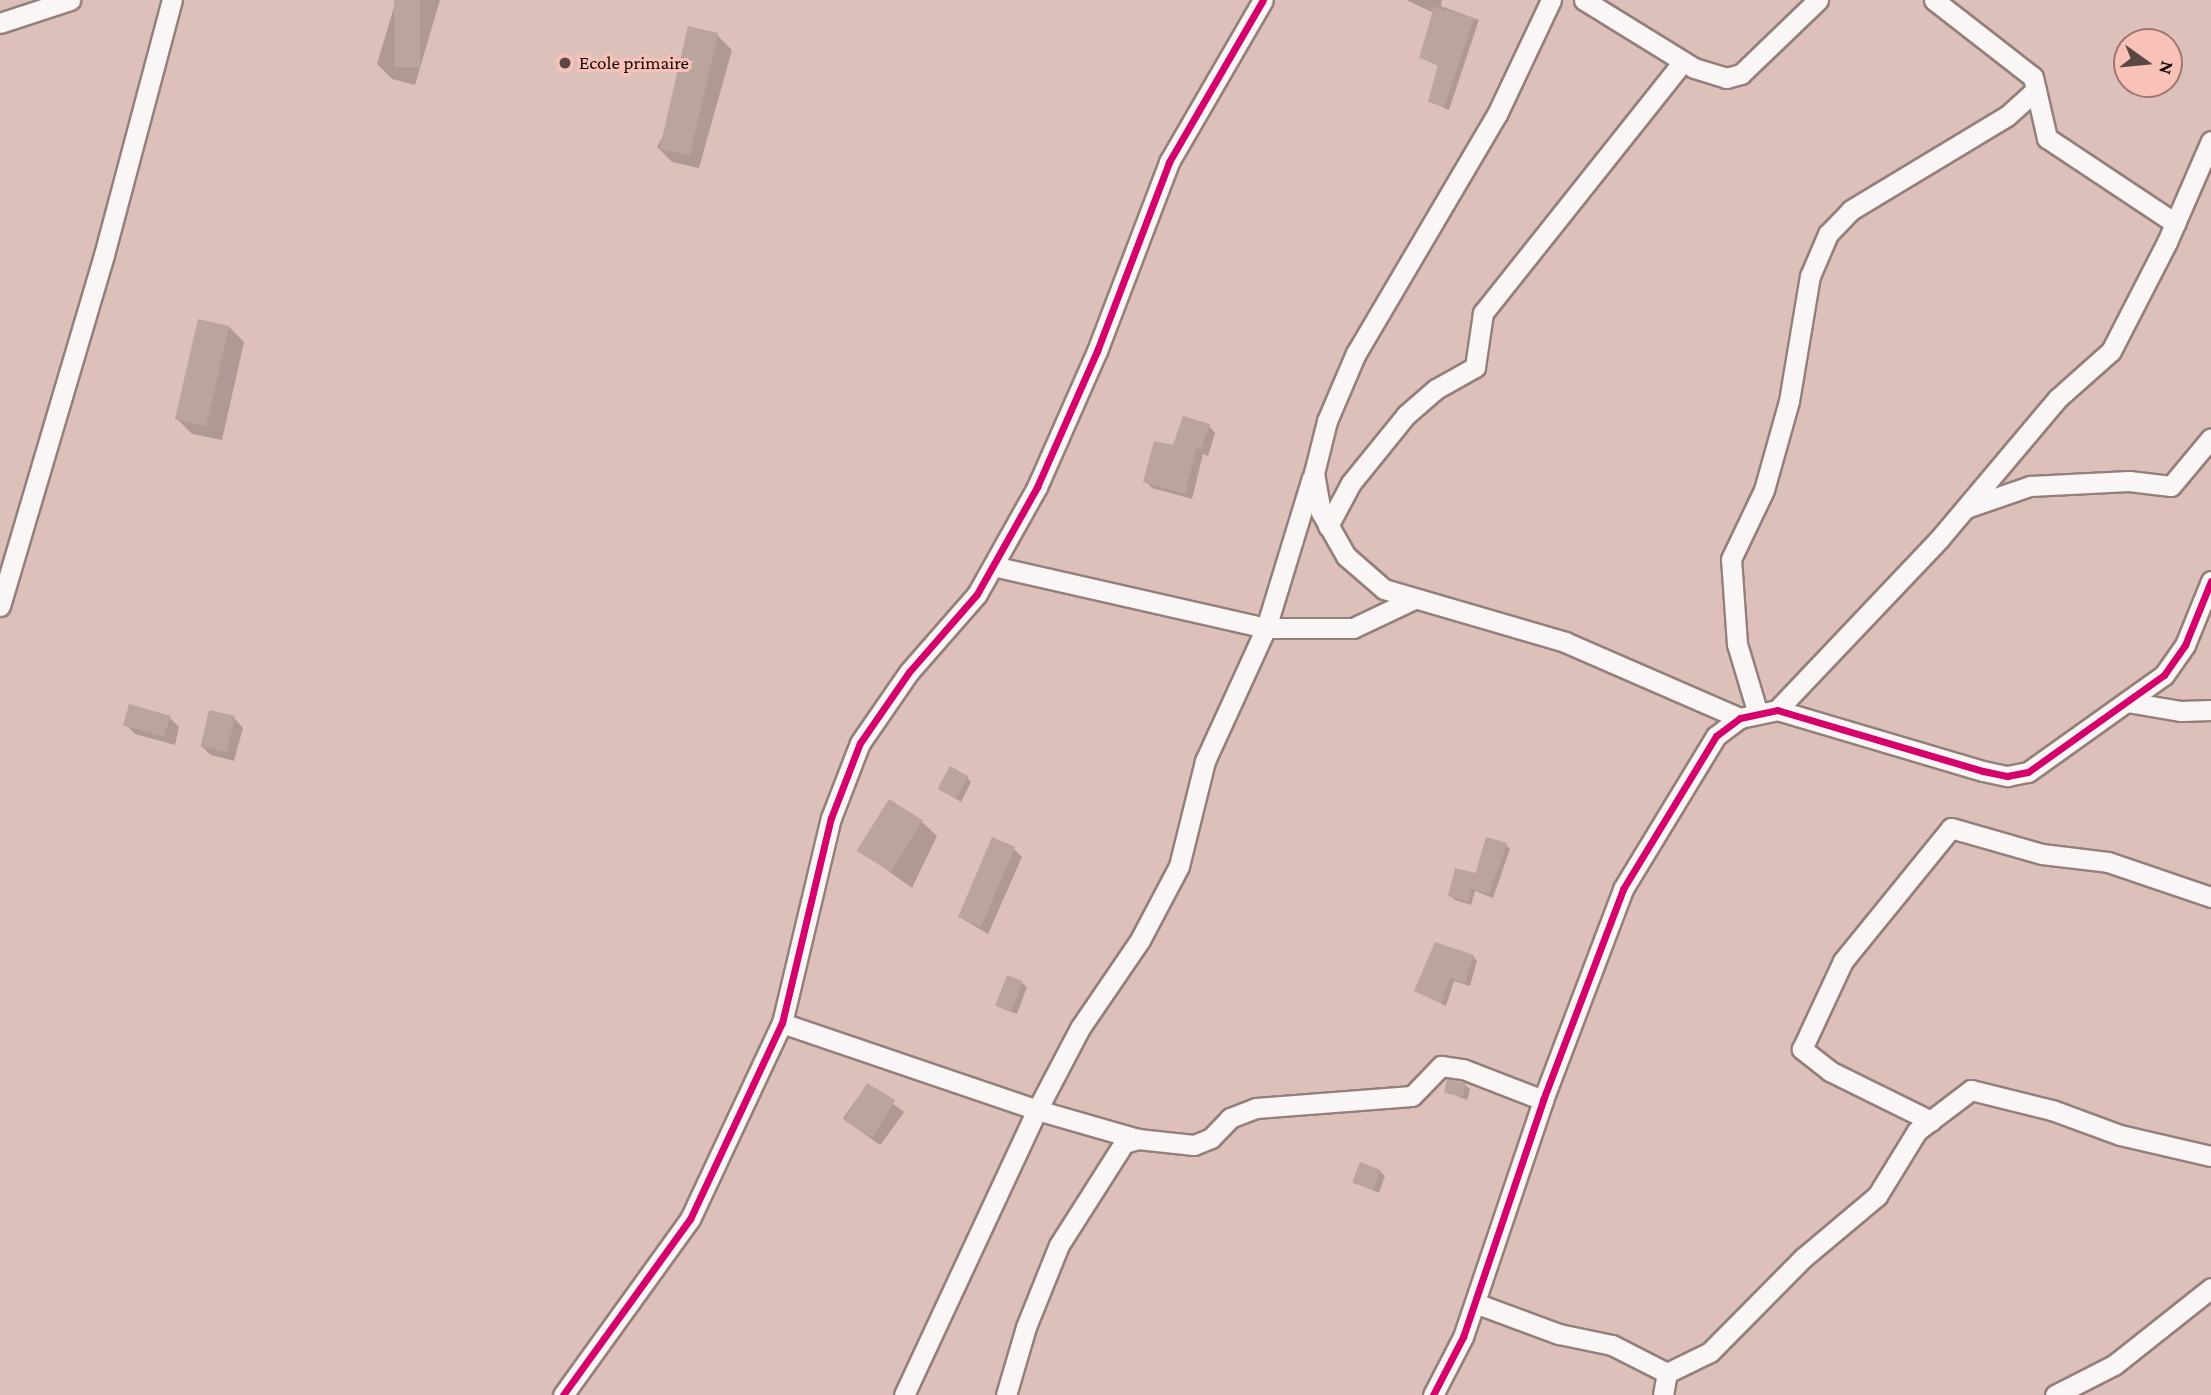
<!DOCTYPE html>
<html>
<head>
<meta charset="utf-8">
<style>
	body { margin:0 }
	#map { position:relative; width:2211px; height:1395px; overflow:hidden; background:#ddc0ba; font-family:"Crimson Pro",serif }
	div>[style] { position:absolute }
	.shadow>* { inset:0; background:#0003; transform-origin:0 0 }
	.building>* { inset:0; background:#baa49d; transform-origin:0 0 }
	.roads { filter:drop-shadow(2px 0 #947f7a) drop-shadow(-2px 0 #947f7a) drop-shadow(0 2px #947f7a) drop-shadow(0 -2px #947f7a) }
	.street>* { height:19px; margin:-9.5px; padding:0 9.5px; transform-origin:9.5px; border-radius:9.5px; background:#faf6f5 }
	.cycleway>* { height:7px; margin:-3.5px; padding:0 3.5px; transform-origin:3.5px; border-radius:3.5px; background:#d6006c }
	.dots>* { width:19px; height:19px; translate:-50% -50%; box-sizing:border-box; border:4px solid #f9c2b8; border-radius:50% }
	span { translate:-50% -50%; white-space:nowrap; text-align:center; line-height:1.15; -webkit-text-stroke:6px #f9c2b8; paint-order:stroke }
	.poi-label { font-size:19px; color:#170604 }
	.left { translate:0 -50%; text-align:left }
	.north { position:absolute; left:2113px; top:28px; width:70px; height:70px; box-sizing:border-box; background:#f9c2b8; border:2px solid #9f7770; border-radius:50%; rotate:105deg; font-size:19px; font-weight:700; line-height:28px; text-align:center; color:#170604 }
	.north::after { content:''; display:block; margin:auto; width:24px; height:32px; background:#5c4744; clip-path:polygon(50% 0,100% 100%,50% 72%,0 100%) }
</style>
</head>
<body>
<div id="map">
	<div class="shadow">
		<div style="clip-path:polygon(396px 0,440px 0,415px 85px,392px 79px,377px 64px)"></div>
		<div style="clip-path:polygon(1406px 0,1442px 0,1441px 6px,1479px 20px,1449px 110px,1430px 101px,1439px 66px,1421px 58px,1434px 13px)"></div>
		<div style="clip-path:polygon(717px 35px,732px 50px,699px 168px,672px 162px,657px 147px)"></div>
		<div style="clip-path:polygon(229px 327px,244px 342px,222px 440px,192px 434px,177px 419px)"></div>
		<div style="clip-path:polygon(1209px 426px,1215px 433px,1208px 456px,1203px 454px,1192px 499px,1152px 488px,1145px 481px,1175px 447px)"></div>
		<div style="clip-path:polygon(169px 717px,179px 727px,175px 745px,135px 734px,125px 724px)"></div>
		<div style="clip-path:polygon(234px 718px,243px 728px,234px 761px,211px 755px,201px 746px)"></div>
		<div style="clip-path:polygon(967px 777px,971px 782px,961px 802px,940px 789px)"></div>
		<div style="clip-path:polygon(921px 821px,937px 836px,912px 888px,860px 851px)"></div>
		<div style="clip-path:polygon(1506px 845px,1510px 849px,1493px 898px,1475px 891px,1471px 905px,1455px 900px,1451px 896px,1474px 875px,1477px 877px)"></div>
		<div style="clip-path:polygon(1014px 849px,1022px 857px,988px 934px,961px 918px)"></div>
		<div style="clip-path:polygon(1473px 956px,1477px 961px,1470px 986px,1454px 981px,1446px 1006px,1416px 991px)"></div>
		<div style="clip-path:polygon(1022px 983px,1027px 987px,1017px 1014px,1003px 1009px,998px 1005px)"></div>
		<div style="left:867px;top:1085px;width:46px;height:41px;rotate:36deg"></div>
		<div style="clip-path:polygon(1465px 1085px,1470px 1089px,1467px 1100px,1445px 1091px)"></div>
		<div style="clip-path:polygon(1380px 1171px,1385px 1176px,1379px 1193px,1355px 1182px)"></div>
	</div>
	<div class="building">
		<div style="left:394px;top:0;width:26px;height:67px"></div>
		<div style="clip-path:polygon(1434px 7px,1474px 18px,1444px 107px,1428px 102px,1438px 64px,1419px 58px)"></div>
		<div style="left:688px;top:26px;width:31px;height:126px;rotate:13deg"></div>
		<div style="left:198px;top:319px;width:32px;height:103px;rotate:13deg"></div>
		<div style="clip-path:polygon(1183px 416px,1210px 424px,1201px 450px,1196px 449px,1185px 494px,1143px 482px,1154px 441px,1173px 445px)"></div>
		<div style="left:129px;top:704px;width:43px;height:22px;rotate:16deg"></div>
		<div style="left:209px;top:710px;width:27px;height:37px;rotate:13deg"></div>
		<div style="left:950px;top:766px;width:21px;height:26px;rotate:29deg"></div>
		<div style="left:889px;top:799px;width:40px;height:61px;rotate:32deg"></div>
		<div style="left:992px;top:837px;width:25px;height:87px;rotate:23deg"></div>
		<div style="clip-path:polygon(1486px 837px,1507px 843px,1489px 894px,1471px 889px)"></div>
		<div style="left:1455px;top:868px;width:21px;height:29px;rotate:14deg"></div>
		<div style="clip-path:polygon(1435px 942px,1474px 955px,1465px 983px,1450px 978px,1441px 1003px,1414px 991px)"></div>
		<div style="left:1007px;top:975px;width:17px;height:33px;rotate:21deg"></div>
		<div style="left:1447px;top:1079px;width:19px;height:14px;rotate:12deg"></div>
		<div style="left:867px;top:1083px;width:33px;height:44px;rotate:31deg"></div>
		<div style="left:1360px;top:1162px;width:22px;height:22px;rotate:21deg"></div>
	</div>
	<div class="roads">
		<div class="street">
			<div style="left:1551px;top:0;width:126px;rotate:115.3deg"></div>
			<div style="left:1497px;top:114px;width:277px;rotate:120.5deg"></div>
			<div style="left:1356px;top:353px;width:74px;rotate:113.1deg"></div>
			<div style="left:1327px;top:421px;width:54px;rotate:104deg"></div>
			<div style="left:1314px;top:473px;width:40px;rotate:80deg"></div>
			<div style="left:1321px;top:512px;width:51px;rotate:60.4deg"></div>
			<div style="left:1346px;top:556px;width:50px;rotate:41deg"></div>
			<div style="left:1384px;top:589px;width:189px;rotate:16.3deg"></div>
			<div style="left:1565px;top:642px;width:191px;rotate:23.5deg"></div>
			<div style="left:1584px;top:0;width:129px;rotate:31.7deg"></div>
			<div style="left:1694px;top:68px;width:34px;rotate:17deg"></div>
			<div style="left:1726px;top:78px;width:16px;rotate:-15deg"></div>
			<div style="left:1741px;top:74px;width:107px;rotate:-43.9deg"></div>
			<div style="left:1934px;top:0;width:125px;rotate:37.9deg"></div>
			<div style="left:2033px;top:77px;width:63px;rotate:77.1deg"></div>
			<div style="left:2047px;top:138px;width:154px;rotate:33.6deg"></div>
			<div style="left:0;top:23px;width:74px;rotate:-18.2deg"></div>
			<div style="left:1966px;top:508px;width:68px;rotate:-19deg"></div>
			<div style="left:2030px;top:486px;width:99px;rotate:-2.9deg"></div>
			<div style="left:2129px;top:481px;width:42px;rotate:6.8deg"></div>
			<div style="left:2171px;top:486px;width:62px;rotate:-50.2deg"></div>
			<div style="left:1328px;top:526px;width:49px;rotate:-61.9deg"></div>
			<div style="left:1351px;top:483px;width:87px;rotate:-51deg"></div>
			<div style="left:1406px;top:415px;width:40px;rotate:-41deg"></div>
			<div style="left:1436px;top:389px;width:45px;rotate:-29.4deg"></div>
			<div style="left:1475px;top:367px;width:55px;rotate:-81.6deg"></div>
			<div style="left:1483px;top:313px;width:321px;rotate:-51.5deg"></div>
			<div style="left:993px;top:566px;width:280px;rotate:12.8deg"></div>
			<div style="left:1266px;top:628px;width:87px"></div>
			<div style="left:1353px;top:628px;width:65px;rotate:-25.4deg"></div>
			<div style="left:0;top:606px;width:366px;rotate:-73.5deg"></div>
			<div style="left:104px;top:255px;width:264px;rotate:-75.1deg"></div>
			<div style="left:2127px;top:702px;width:55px;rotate:9.5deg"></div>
			<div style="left:2181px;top:711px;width:30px;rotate:-2deg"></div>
			<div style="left:1777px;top:710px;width:237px;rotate:-46.5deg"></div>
			<div style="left:1940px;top:538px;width:182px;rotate:-49.9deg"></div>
			<div style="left:2057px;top:399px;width:72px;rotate:-41.6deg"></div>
			<div style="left:2111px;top:351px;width:123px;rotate:-62.8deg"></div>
			<div style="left:2167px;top:242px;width:110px;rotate:-66.5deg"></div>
			<div style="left:1758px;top:714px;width:73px;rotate:-106.7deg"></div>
			<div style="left:1737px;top:644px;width:85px;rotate:-94deg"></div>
			<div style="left:1731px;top:559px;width:76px;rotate:-64.4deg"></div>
			<div style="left:1764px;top:490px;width:92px;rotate:-74.3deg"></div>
			<div style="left:1789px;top:401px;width:127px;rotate:-80.5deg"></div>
			<div style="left:1810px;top:276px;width:46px;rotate:-66.8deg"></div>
			<div style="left:1828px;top:234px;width:33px;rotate:-46deg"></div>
			<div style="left:1851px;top:210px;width:182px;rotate:-31.1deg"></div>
			<div style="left:2007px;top:116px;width:39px;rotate:-42deg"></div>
			<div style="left:782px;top:1023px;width:269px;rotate:18.8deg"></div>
			<div style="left:1037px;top:1110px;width:105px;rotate:16deg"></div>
			<div style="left:1931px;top:1121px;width:113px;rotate:-153.7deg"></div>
			<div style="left:1830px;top:1071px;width:36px;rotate:-142deg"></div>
			<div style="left:1802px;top:1049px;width:97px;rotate:-65deg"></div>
			<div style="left:1843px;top:961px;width:171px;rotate:-50.9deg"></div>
			<div style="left:1951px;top:828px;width:95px;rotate:15.9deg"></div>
			<div style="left:2042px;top:854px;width:66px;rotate:6.9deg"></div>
			<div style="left:2108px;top:862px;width:109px;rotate:18.8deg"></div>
			<div style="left:1475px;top:1303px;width:90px;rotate:20.3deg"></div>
			<div style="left:1559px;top:1334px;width:54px;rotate:11.7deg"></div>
			<div style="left:1612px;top:1345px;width:62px;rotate:27deg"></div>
			<div style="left:563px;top:1395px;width:217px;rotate:-54.2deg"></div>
			<div style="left:690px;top:1219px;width:217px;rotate:-64.9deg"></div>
			<div style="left:782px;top:1023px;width:211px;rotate:-76.6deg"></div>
			<div style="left:831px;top:818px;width:80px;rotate:-68.9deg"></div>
			<div style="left:860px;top:743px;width:86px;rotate:-55.4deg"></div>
			<div style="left:909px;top:672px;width:103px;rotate:-48.9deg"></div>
			<div style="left:977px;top:594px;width:123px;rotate:-60.7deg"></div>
			<div style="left:1037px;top:487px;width:149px;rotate:-66.2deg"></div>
			<div style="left:1097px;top:351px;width:202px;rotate:-69.1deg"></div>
			<div style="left:1169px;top:162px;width:187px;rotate:-59.9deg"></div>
			<div style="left:904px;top:1395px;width:315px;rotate:-65deg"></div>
			<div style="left:1037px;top:1110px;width:93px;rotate:-62.3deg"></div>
			<div style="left:1080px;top:1028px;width:107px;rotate:-55.7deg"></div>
			<div style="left:1140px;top:940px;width:84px;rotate:-62.2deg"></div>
			<div style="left:1179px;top:866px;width:108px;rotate:-76.1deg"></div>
			<div style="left:1205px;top:761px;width:146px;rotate:-65.4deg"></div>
			<div style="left:1266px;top:628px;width:157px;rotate:-73deg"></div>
			<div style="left:1006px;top:1395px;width:71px;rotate:-73.6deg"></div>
			<div style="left:1026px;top:1327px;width:88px;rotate:-68.1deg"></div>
			<div style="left:1059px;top:1245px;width:121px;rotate:-57.5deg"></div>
			<div style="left:1124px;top:1143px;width:15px;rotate:-16deg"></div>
			<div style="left:1138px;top:1139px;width:56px;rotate:6.1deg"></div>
			<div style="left:1194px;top:1145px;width:18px;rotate:-22deg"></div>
			<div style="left:1211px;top:1138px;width:28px;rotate:-46deg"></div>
			<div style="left:1230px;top:1118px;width:28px;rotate:-21deg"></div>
			<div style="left:1256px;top:1108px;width:156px;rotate:-4.4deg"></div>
			<div style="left:1412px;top:1096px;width:42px;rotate:-46deg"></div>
			<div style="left:1441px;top:1066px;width:22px;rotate:8deg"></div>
			<div style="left:1463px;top:1069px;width:86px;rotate:21.2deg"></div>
			<div style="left:1433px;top:1395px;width:65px;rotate:-62.7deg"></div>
			<div style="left:1463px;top:1337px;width:250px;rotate:-71.3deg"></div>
			<div style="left:1543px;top:1100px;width:226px;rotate:-69.2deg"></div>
			<div style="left:1623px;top:889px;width:179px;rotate:-58.7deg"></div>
			<div style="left:1716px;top:736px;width:30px;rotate:-37deg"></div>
			<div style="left:1740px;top:718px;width:38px;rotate:-12deg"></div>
			<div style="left:1777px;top:710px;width:215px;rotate:16.5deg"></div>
			<div style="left:1983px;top:771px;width:25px;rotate:12deg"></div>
			<div style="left:2007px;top:776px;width:21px;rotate:-11deg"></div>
			<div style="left:2028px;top:772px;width:167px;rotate:-35.5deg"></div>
			<div style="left:2164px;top:675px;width:37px;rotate:-55deg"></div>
			<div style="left:2185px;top:645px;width:69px;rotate:-67.9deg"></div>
			<div style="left:1663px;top:1395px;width:22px;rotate:-80deg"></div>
			<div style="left:1667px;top:1373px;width:48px;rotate:-26deg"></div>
			<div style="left:1710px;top:1352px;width:132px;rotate:-45.3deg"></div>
			<div style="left:1803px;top:1258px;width:97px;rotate:-40deg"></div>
			<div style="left:1877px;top:1196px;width:76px;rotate:-58.4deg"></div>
			<div style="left:1917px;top:1131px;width:68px;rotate:-37.2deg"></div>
			<div style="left:1971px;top:1090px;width:83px;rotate:13.9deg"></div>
			<div style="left:2052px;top:1110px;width:72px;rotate:20.2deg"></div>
			<div style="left:2120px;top:1135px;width:93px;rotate:13deg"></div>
			<div style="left:2055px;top:1395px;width:66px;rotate:-27deg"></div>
			<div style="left:2114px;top:1365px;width:124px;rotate:-38.4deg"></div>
		</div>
	</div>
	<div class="cycleway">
		<div style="left:563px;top:1395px;width:217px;rotate:-54.2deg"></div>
		<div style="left:690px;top:1219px;width:217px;rotate:-64.9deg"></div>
		<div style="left:782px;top:1023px;width:211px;rotate:-76.6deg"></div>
		<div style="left:831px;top:818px;width:80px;rotate:-68.9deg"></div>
		<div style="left:860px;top:743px;width:86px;rotate:-55.4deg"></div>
		<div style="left:909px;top:672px;width:103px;rotate:-48.9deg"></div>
		<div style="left:977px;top:594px;width:123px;rotate:-60.7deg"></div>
		<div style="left:1037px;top:487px;width:149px;rotate:-66.2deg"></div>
		<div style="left:1097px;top:351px;width:202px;rotate:-69.1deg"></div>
		<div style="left:1169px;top:162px;width:187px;rotate:-59.9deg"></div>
		<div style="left:1433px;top:1395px;width:65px;rotate:-62.7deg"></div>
		<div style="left:1463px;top:1337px;width:250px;rotate:-71.3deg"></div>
		<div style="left:1543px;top:1100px;width:226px;rotate:-69.2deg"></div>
		<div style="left:1623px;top:889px;width:179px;rotate:-58.7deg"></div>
		<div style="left:1716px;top:736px;width:30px;rotate:-37deg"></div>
		<div style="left:1740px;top:718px;width:38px;rotate:-12deg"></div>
		<div style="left:1777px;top:710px;width:215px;rotate:16.5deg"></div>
		<div style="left:1983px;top:771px;width:25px;rotate:12deg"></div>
		<div style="left:2007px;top:776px;width:21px;rotate:-11deg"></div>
		<div style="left:2028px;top:772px;width:167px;rotate:-35.5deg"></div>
		<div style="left:2164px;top:675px;width:37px;rotate:-55deg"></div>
		<div style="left:2185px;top:645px;width:69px;rotate:-67.9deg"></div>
	</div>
	<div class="dots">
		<div style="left:565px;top:63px;background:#5c4744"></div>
	</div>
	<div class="poi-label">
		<span class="left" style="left:579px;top:63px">Ecole primaire</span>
	</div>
	<div class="north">N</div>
</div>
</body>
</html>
